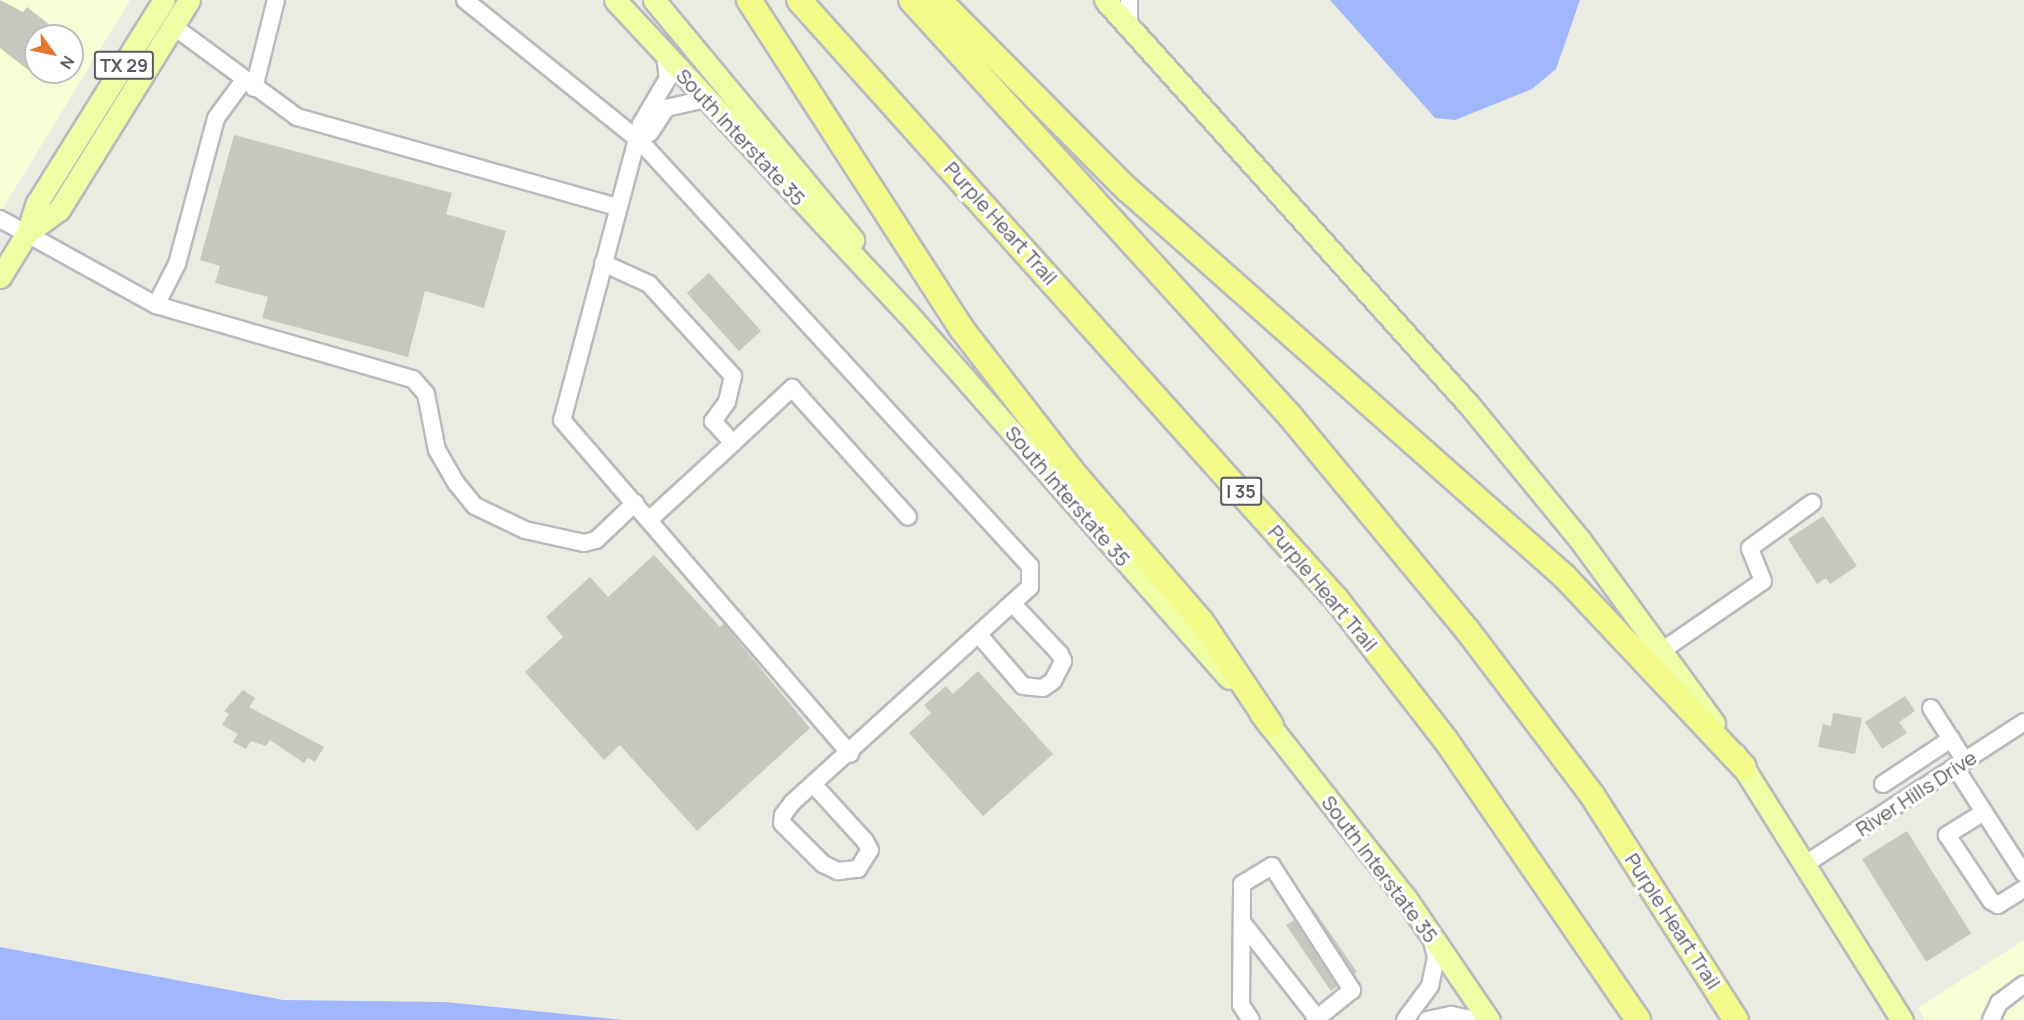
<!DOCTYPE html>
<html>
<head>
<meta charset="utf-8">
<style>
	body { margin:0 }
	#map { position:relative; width:2024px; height:1020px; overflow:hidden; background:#ebece1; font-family:Manrope,sans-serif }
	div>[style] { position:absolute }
	.commercial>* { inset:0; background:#f9fdd6 }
	.water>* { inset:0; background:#a1b7fd }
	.building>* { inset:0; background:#c7c8bd; transform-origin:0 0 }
	.roads { filter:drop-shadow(2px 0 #b9b9c0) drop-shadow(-2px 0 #b9b9c0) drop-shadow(0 2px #b9b9c0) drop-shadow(0 -2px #b9b9c0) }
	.minor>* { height:16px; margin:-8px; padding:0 8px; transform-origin:8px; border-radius:8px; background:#fff }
	.major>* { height:21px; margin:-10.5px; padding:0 10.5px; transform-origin:10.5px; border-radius:10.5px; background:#effda5 }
	.highway>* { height:24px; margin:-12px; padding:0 12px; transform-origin:12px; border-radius:12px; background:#f3fa8a }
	span { translate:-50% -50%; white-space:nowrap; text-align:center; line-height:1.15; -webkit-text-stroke:6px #fff; paint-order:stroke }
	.shield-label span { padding:2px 4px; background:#fff; border:2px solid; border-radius:4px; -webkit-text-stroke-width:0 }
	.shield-label { font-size:18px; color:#5a5b62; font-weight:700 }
	.street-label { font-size:20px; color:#5a5b62 }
	.north { position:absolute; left:24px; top:24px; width:60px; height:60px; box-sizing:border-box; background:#fff; border:2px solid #bdbdc0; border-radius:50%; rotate:123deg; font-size:16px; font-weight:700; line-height:24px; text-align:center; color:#5a5b62 }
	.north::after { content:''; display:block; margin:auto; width:21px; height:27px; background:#e4772f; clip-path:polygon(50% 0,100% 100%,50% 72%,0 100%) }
</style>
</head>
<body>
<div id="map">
	<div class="commercial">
		<div style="clip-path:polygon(evenodd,0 0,130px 0,0 213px,0 0,36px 36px,72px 36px,72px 72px,36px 72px,36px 36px)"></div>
		<div style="clip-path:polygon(2024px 940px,2024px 1020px,1925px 1020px,1918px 1008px)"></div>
	</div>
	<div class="water">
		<div style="clip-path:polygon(1330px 0,1580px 0,1556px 69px,1532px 89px,1455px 120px,1435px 118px)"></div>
		<div style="clip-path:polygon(0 947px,283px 1000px,445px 1002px,623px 1020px,0 1020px)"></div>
	</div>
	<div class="building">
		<div style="clip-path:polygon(0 0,23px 12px,27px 7px,64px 36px,36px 36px,36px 76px,0 48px)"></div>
		<div style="clip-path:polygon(234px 135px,452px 193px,446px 214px,506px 231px,484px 308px,425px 291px,408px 357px,262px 318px,268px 297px,215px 283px,220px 266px,200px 260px)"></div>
		<div style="left:709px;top:273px;width:78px;height:30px;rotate:48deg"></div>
		<div style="clip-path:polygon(1823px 516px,1857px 566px,1830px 584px,1826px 578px,1817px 584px,1788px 539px)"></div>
		<div style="clip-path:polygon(654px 555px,720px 627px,724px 624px,810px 728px,697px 831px,620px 745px,604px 760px,525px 672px,563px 637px,546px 617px,590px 577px,608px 597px)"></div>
		<div style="clip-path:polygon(978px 671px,1053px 754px,983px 816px,909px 733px,931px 713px,924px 705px,946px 686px,953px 694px)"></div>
		<div style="clip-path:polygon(243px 690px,255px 698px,249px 707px,324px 747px,315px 762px,308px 758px,304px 763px,270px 740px,266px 746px,251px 741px,246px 749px,233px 742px,238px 734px,222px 725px,229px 714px,224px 711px)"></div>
		<div style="clip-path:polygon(1905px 696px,1915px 711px,1899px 722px,1907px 733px,1882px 749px,1865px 722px)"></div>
		<div style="clip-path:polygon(1833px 713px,1862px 718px,1855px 754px,1818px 747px,1823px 724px,1831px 726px)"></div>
		<div style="left:1907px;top:831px;width:121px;height:53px;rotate:58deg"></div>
		<div style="clip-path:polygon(1312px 907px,1357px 972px,1354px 974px,1311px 908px)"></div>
		<div style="clip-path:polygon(1294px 920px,1337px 986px,1331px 991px,1286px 925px)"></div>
	</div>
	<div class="roads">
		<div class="minor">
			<div style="left:465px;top:0;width:225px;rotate:38.9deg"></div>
			<div style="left:640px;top:141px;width:577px;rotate:47.46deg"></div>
			<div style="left:1030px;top:566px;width:21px;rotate:90deg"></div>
			<div style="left:1030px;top:587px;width:321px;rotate:137.8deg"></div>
			<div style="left:792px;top:803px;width:15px;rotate:127deg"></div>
			<div style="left:783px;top:815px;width:8px;rotate:97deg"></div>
			<div style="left:782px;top:823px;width:58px;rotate:45deg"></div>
			<div style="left:823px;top:864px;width:17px;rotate:25deg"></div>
			<div style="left:838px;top:871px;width:20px;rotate:-6deg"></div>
			<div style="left:858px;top:869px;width:22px;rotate:-58deg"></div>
			<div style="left:870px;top:850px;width:10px;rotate:-119deg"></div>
			<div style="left:865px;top:841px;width:76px;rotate:-132.3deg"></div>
			<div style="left:1129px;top:0;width:27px;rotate:90deg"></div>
			<div style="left:173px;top:26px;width:154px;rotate:36.3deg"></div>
			<div style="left:297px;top:117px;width:333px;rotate:15.7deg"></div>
			<div style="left:665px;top:55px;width:23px;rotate:83deg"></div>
			<div style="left:668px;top:78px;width:53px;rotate:120.4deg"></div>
			<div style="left:641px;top:124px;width:306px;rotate:104.9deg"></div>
			<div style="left:562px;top:420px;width:441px;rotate:49.2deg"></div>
			<div style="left:254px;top:88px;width:91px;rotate:-76deg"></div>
			<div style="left:650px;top:133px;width:30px;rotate:-57deg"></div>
			<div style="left:666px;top:108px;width:41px;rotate:-12.7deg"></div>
			<div style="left:0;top:219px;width:178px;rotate:28.9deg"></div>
			<div style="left:156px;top:305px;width:46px;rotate:-62.9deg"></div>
			<div style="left:177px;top:264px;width:151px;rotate:-75deg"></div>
			<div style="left:216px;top:118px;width:47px;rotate:-53.6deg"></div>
			<div style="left:603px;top:263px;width:51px;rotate:24.5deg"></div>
			<div style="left:649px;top:284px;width:125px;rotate:47.6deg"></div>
			<div style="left:733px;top:376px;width:27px;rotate:103deg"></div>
			<div style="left:727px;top:402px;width:24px;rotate:126deg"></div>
			<div style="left:713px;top:421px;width:30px;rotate:48deg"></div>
			<div style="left:733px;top:443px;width:81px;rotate:-43deg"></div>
			<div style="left:792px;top:388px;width:173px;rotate:48deg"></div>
			<div style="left:156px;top:305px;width:267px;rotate:16.1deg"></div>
			<div style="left:413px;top:379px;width:20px;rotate:49deg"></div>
			<div style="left:426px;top:394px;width:57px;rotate:78.9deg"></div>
			<div style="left:437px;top:450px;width:39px;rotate:60deg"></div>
			<div style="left:457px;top:484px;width:28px;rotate:51deg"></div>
			<div style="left:475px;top:506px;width:55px;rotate:25.6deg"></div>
			<div style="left:525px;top:530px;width:60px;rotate:12.4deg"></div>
			<div style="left:584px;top:543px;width:12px;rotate:-14deg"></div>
			<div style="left:596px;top:540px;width:54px;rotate:-43.5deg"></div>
			<div style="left:649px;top:520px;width:114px;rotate:-42.5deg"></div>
			<div style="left:979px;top:635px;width:67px;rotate:49.2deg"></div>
			<div style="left:1023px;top:686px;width:20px;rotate:6deg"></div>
			<div style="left:1043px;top:688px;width:12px;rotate:-35deg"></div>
			<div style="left:1053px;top:681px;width:22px;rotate:-63deg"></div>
			<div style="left:1063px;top:661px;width:8px;rotate:-113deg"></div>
			<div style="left:1060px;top:654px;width:70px;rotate:-133.3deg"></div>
			<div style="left:1663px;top:650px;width:121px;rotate:-34.6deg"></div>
			<div style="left:1763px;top:581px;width:35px;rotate:-112deg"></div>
			<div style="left:1750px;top:548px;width:77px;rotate:-36deg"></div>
			<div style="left:1931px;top:708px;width:63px;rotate:57.3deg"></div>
			<div style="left:1955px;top:767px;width:127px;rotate:57.2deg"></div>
			<div style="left:1883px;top:784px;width:82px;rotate:-33.5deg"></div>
			<div style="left:1984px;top:812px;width:44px;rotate:148.1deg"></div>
			<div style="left:1947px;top:835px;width:79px;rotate:56.3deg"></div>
			<div style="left:1991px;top:901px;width:8px;rotate:30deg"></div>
			<div style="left:1998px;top:905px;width:31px;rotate:-32deg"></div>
			<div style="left:1807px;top:863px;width:259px;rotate:-33deg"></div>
			<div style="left:1242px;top:922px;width:122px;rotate:52deg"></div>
			<div style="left:1251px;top:1020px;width:18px;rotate:-124deg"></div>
			<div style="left:1241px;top:1005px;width:121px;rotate:-89.5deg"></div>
			<div style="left:1242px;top:884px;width:35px;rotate:-31deg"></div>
			<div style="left:1272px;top:866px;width:148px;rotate:57.2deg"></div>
			<div style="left:1352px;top:990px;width:48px;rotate:141deg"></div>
			<div style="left:1405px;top:1020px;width:42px;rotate:-53.7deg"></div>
			<div style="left:1430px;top:986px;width:30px;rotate:-78deg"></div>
			<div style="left:1436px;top:957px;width:16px;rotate:-104deg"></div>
			<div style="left:1427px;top:1020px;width:25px;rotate:-12deg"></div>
			<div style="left:1451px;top:1015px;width:25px;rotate:11deg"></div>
			<div style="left:1991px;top:1020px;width:19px;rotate:-65deg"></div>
			<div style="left:1999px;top:1003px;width:31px;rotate:-37deg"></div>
		</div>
		<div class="major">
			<div style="left:615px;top:0;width:429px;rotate:47deg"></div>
			<div style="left:908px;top:314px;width:485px;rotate:48.6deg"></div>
			<div style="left:654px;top:0;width:312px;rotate:50.3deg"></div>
			<div style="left:1105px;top:0;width:546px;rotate:48.04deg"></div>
			<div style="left:1470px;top:406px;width:173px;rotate:50.6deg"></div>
			<div style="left:1580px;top:540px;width:227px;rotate:53.8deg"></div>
			<div style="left:27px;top:233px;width:39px;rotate:-36deg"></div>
			<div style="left:59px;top:210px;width:247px;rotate:-58.2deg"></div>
			<div style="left:0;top:277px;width:52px;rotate:-58.5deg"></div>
			<div style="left:27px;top:233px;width:32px;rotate:-72deg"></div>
			<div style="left:37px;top:203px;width:239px;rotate:-58deg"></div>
			<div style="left:1260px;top:713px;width:234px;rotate:51.8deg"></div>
			<div style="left:1405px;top:897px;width:149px;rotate:55.7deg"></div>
			<div style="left:1735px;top:754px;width:314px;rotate:57.9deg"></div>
		</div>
		<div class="highway">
			<div style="left:749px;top:0;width:391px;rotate:57.1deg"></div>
			<div style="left:961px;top:328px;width:180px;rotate:52.2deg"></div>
			<div style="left:1071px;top:470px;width:199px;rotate:49.3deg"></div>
			<div style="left:1201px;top:621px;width:125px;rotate:56.1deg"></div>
			<div style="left:799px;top:0;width:806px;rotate:48.12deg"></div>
			<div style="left:1337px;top:600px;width:176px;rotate:52.2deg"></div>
			<div style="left:1445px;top:739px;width:341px;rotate:55.5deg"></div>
			<div style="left:911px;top:0;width:563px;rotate:47.66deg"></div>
			<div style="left:1290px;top:416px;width:279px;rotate:50.4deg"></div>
			<div style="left:1468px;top:631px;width:206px;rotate:52.9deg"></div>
			<div style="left:1592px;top:795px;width:267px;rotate:57.4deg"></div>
			<div style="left:939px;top:0;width:267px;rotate:45.2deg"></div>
			<div style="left:1127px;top:189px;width:584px;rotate:41.53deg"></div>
			<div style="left:1564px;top:576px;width:262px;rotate:46.7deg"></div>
		</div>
	</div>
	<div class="shield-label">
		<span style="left:124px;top:65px">TX 29</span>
		<span style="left:1241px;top:491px">I 35</span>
	</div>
	<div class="street-label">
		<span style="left:741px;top:137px;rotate:47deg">South Interstate 35</span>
		<span style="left:1001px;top:223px;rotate:48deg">Purple Heart Trail</span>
		<span style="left:1068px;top:496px;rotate:49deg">South Interstate 35</span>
		<span style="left:1323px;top:588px;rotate:50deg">Purple Heart Trail</span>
		<span style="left:1916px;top:793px;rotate:-33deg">River Hills Drive</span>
		<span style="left:1380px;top:869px;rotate:53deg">South Interstate 35</span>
		<span style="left:1673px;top:921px;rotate:57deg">Purple Heart Trail</span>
	</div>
	<div class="north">N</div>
</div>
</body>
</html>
